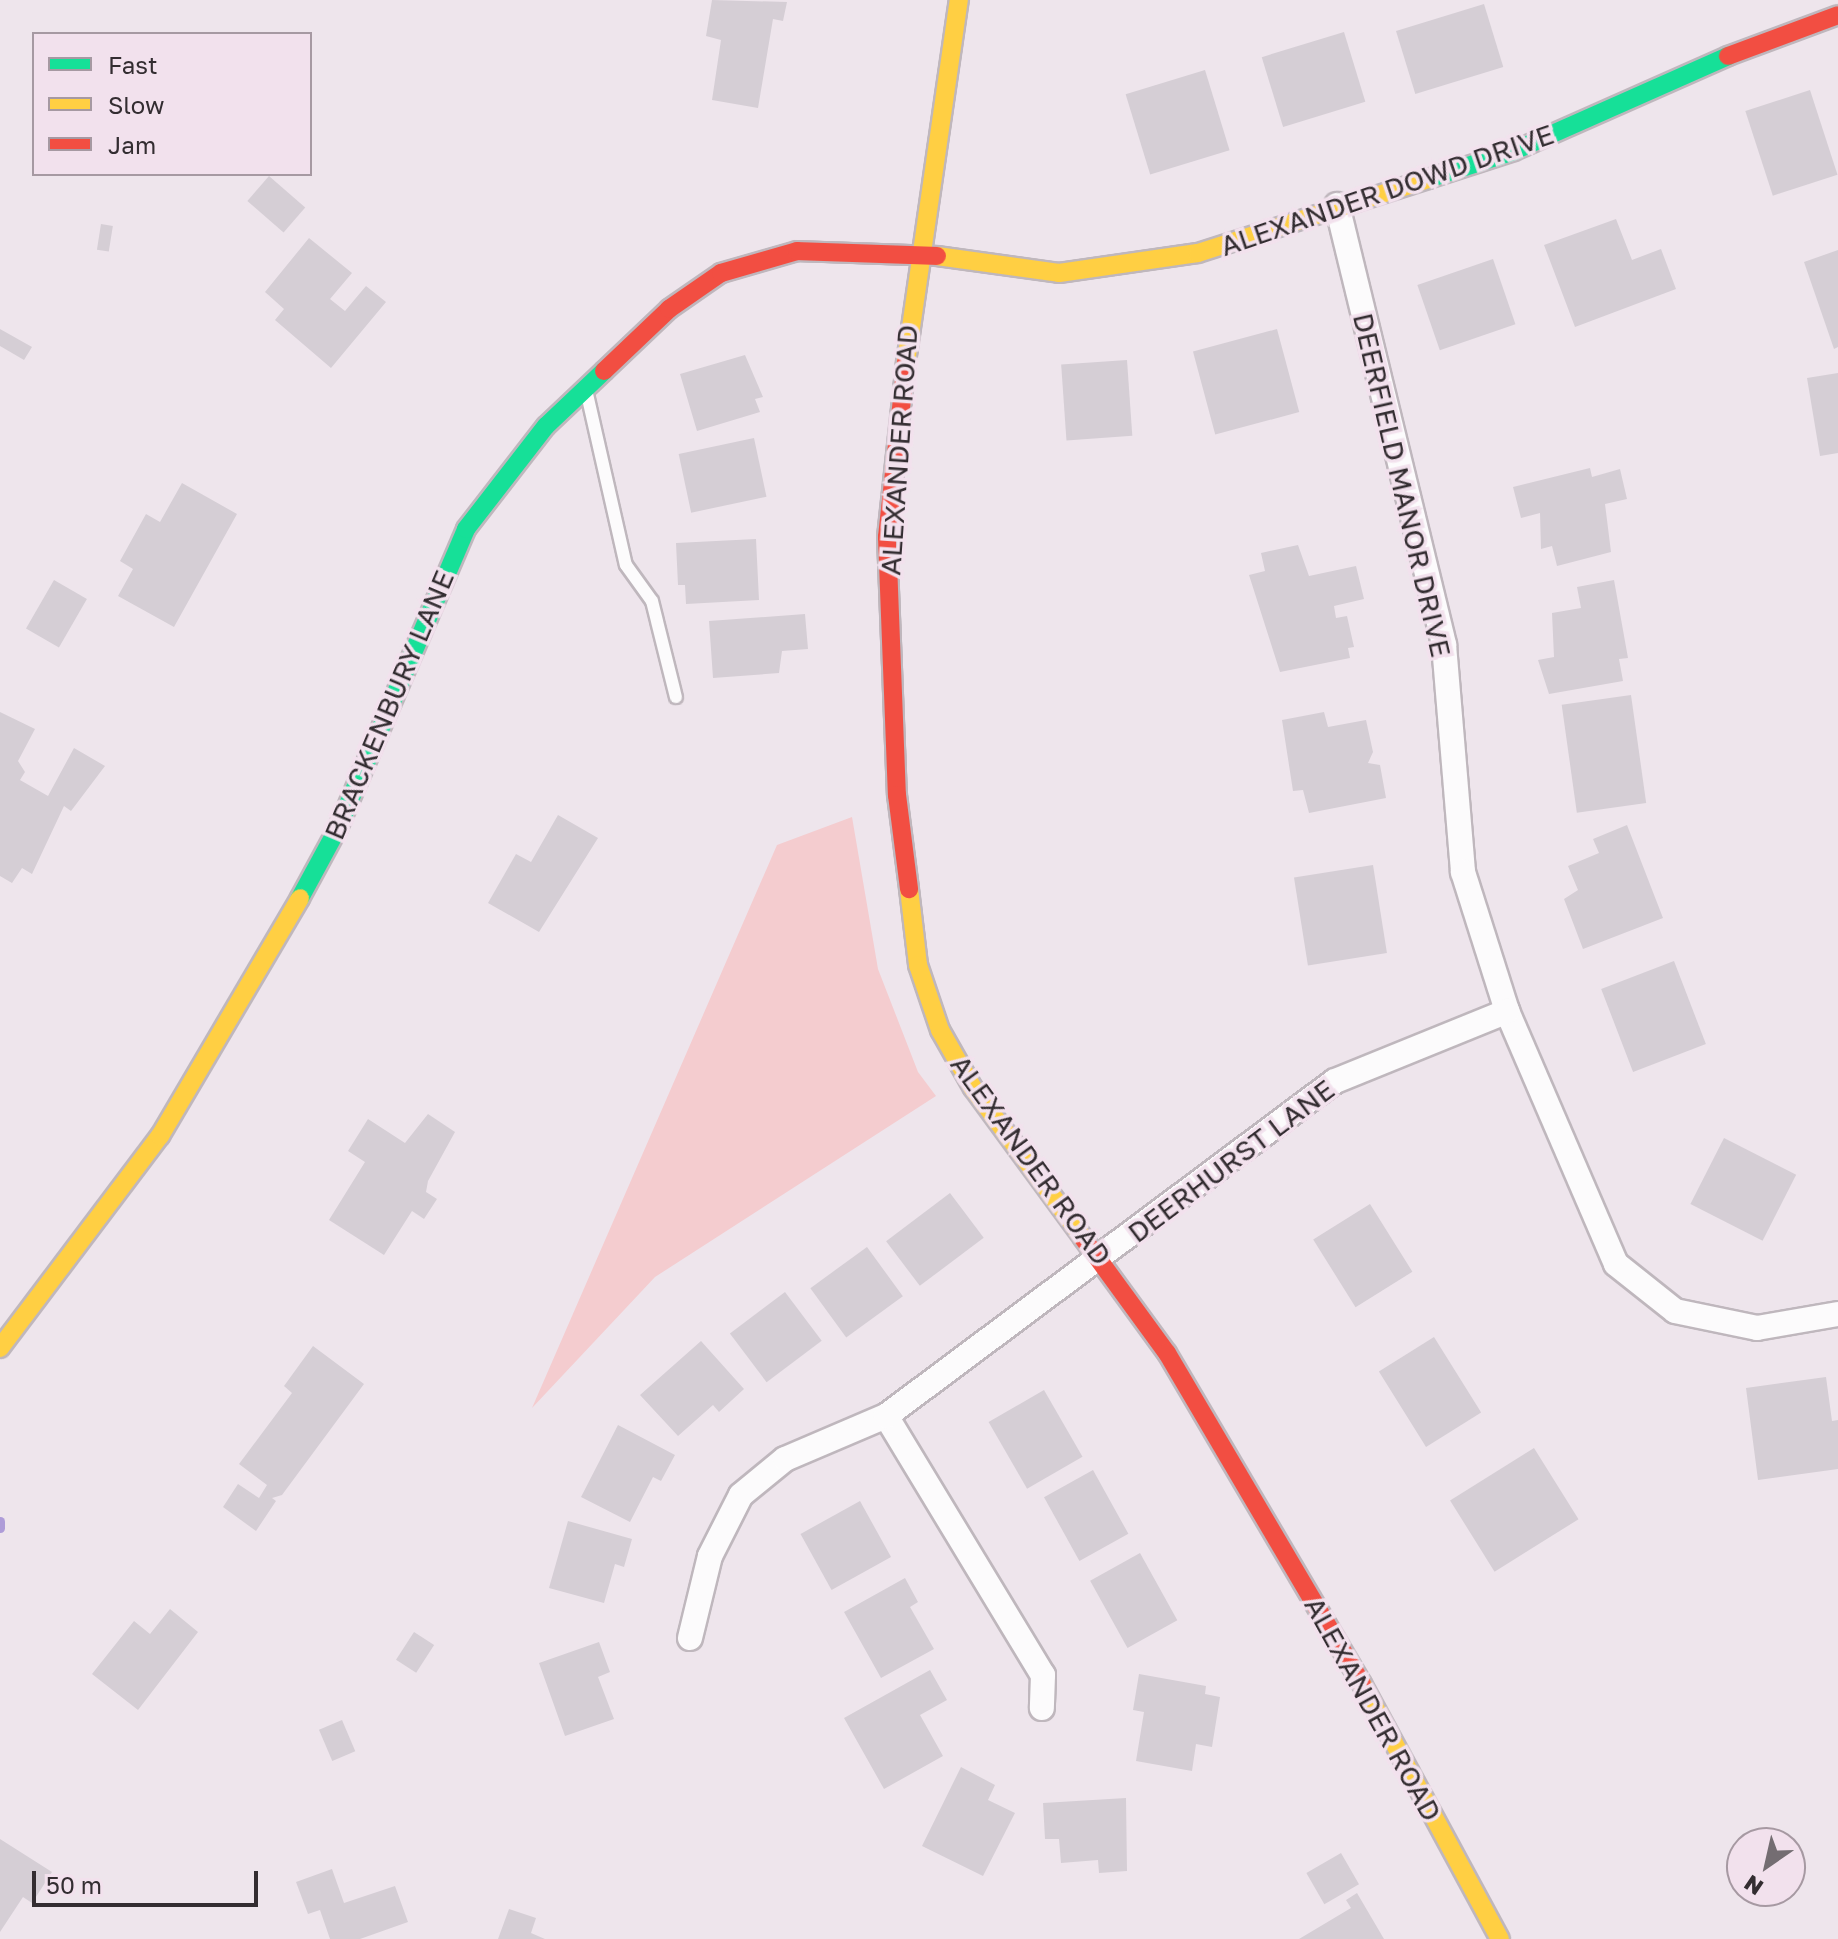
<!DOCTYPE html>
<html>
<head>
<meta charset="utf-8">
<style>
	body { margin:0 }
	#map { position:relative; width:1838px; height:1939px; overflow:hidden; background:#eee5ec; font-family:"Golos Text",sans-serif }
	div>[style] { position:absolute }
	.green>* { inset:0; background:#f4cccf }
	.stream>* { height:9px; margin:-4.5px; padding:0 4.5px; transform-origin:4.5px; border-radius:4.5px; background:#ae9cd8 }
	.building>* { inset:0; background:#d5ced5; transform-origin:0 0 }
	.roads { filter:drop-shadow(2px 0 #bfb7bd) drop-shadow(-2px 0 #bfb7bd) drop-shadow(0 2px #bfb7bd) drop-shadow(0 -2px #bfb7bd) }
	.lane>* { height:12px; margin:-6px; padding:0 6px; transform-origin:6px; border-radius:6px; background:#fcfbfc }
	.street>* { height:24px; margin:-12px; padding:0 12px; transform-origin:12px; border-radius:12px; background:#fcfbfc }
	.fast>* { height:18px; margin:-9px; padding:0 9px; transform-origin:9px; border-radius:9px; background:#16e098 }
	.slow>* { height:18px; margin:-9px; padding:0 9px; transform-origin:9px; border-radius:9px; background:#ffcf43 }
	.jam>* { height:18px; margin:-9px; padding:0 9px; transform-origin:9px; border-radius:9px; background:#f24e42 }
	span { translate:-50% -50%; white-space:nowrap; text-align:center; line-height:1.15; -webkit-text-stroke:7px #f2e1ed; paint-order:stroke }
	.street-label { font-size:28px; color:#332d31 }
	.legend { position:absolute; left:32px; top:32px; width:280px; height:144px; box-sizing:border-box; background:#f2e1ed; border:2px solid #a699a2; margin:0; padding:10px 14px; list-style:none; font-size:24px; color:#332d31 }
	.legend li { display:flex; align-items:center; gap:16px; height:40px }
	.legend b { width:40px; border:2px solid #a699a2 }
	.north { position:absolute; left:1726px; top:1827px; width:80px; height:80px; box-sizing:border-box; background:#f2e1ed; border:2px solid #a699a2; border-radius:50%; rotate:214deg; font-size:22px; font-weight:700; line-height:32px; text-align:center; color:#332d31 }
	.north::after { content:''; display:block; margin:auto; width:28px; height:36px; background:#746d72; clip-path:polygon(50% 0,100% 100%,50% 72%,0 100%) }
	.scale { position:absolute; left:32px; top:1871px; width:226px; height:36px; box-sizing:border-box; border:4px solid #332d31; border-top:0; padding-left:10px; font-size:24px; line-height:28px; white-space:nowrap; color:#332d31; -webkit-text-stroke:6px #f2e1ed; paint-order:stroke }
</style>
</head>
<body>
<div id="map">
	<div class="green">
		<div style="clip-path:polygon(852px 817px,878px 969px,918px 1072px,936px 1096px,655px 1277px,532px 1408px,777px 845px)"></div>
	</div>
	<div class="stream">
		<div style="left:0;top:1521px;width:7px;rotate:90deg"></div>
	</div>
	<div class="building">
		<div style="clip-path:polygon(712px 0,787px 2px,783px 21px,773px 19px,758px 108px,712px 100px,721px 40px,706px 36px)"></div>
		<div style="left:1484px;top:4px;width:66px;height:92px;rotate:73deg"></div>
		<div style="left:1344px;top:32px;width:73px;height:86px;rotate:73deg"></div>
		<div style="left:1205px;top:70px;width:84px;height:83px;rotate:73deg"></div>
		<div style="left:1810px;top:90px;width:89px;height:68px;rotate:72deg"></div>
		<div style="left:269px;top:176px;width:48px;height:33px;rotate:41deg"></div>
		<div style="clip-path:polygon(1616px 219px,1632px 260px,1661px 249px,1676px 289px,1575px 327px,1544px 245px)"></div>
		<div style="left:101px;top:224px;width:12px;height:26px;rotate:9deg"></div>
		<div style="clip-path:polygon(309px 238px,352px 273px,330px 299px,345px 311px,366px 286px,386px 302px,331px 368px,275px 320px,284px 309px,265px 292px)"></div>
		<div style="clip-path:polygon(1838px 250px,1838px 347px,1834px 349px,1804px 262px)"></div>
		<div style="left:1493px;top:259px;width:69px;height:80px;rotate:71deg"></div>
		<div style="clip-path:polygon(0 329px,32px 347px,24px 360px,0 346px)"></div>
		<div style="left:1277px;top:329px;width:86px;height:87px;rotate:75deg"></div>
		<div style="clip-path:polygon(745px 355px,763px 397px,755px 399px,760px 412px,697px 431px,680px 374px)"></div>
		<div style="left:1127px;top:360px;width:76px;height:66px;rotate:86deg"></div>
		<div style="clip-path:polygon(1838px 373px,1838px 453px,1820px 456px,1807px 378px)"></div>
		<div style="left:754px;top:438px;width:60px;height:77px;rotate:78deg"></div>
		<div style="clip-path:polygon(1590px 468px,1592px 477px,1620px 469px,1627px 499px,1605px 504px,1611px 552px,1557px 566px,1552px 546px,1541px 549px,1540px 513px,1521px 518px,1513px 487px)"></div>
		<div style="clip-path:polygon(182px 483px,237px 514px,174px 627px,118px 596px,133px 569px,120px 561px,146px 514px,160px 522px)"></div>
		<div style="clip-path:polygon(756px 539px,759px 600px,686px 604px,685px 585px,678px 585px,676px 543px)"></div>
		<div style="clip-path:polygon(1298px 545px,1309px 576px,1356px 566px,1364px 599px,1334px 606px,1336px 618px,1347px 616px,1354px 647px,1348px 648px,1350px 658px,1280px 672px,1249px 575px,1265px 571px,1261px 553px)"></div>
		<div style="left:54px;top:580px;width:38px;height:56px;rotate:30deg"></div>
		<div style="clip-path:polygon(1614px 580px,1628px 658px,1619px 659px,1623px 681px,1549px 694px,1538px 660px,1554px 657px,1552px 613px,1581px 608px,1577px 587px)"></div>
		<div style="clip-path:polygon(805px 614px,808px 649px,782px 651px,779px 673px,713px 678px,709px 621px)"></div>
		<div style="left:1631px;top:695px;width:109px;height:70px;rotate:82deg"></div>
		<div style="clip-path:polygon(0 712px,35px 729px,18px 761px,25px 772px,20px 780px,48px 796px,74px 748px,105px 766px,71px 811px,64px 806px,32px 874px,22px 868px,12px 883px,0 876px)"></div>
		<div style="clip-path:polygon(1324px 712px,1328px 727px,1366px 720px,1373px 752px,1368px 763px,1380px 765px,1386px 798px,1309px 813px,1303px 790px,1293px 791px,1282px 720px)"></div>
		<div style="clip-path:polygon(558px 815px,598px 838px,539px 932px,488px 903px,516px 854px,531px 862px)"></div>
		<div style="clip-path:polygon(1627px 825px,1663px 918px,1583px 949px,1564px 899px,1578px 890px,1568px 866px,1599px 853px,1593px 839px)"></div>
		<div style="left:1373px;top:865px;width:89px;height:80px;rotate:81deg"></div>
		<div style="left:1674px;top:961px;width:89px;height:78px;rotate:69deg"></div>
		<div style="clip-path:polygon(428px 1114px,455px 1132px,428px 1181px,426px 1192px,437px 1199px,424px 1219px,412px 1211px,384px 1255px,329px 1220px,365px 1162px,348px 1151px,368px 1119px,405px 1143px)"></div>
		<div style="left:1724px;top:1138px;width:81px;height:74px;rotate:27deg"></div>
		<div style="left:950px;top:1193px;width:56px;height:80px;rotate:53deg"></div>
		<div style="left:1370px;top:1204px;width:80px;height:67px;rotate:58deg"></div>
		<div style="left:867px;top:1247px;width:61px;height:70px;rotate:54deg"></div>
		<div style="left:785px;top:1292px;width:61px;height:69px;rotate:53deg"></div>
		<div style="left:1434px;top:1337px;width:89px;height:65px;rotate:58deg"></div>
		<div style="clip-path:polygon(701px 1341px,744px 1389px,719px 1412px,713px 1405px,678px 1436px,640px 1395px)"></div>
		<div style="clip-path:polygon(313px 1346px,364px 1384px,282px 1495px,272px 1498px,276px 1501px,256px 1531px,223px 1507px,238px 1484px,259px 1498px,267px 1485px,239px 1464px,292px 1393px,284px 1386px)"></div>
		<div style="clip-path:polygon(1826px 1377px,1832px 1421px,1838px 1420px,1838px 1469px,1758px 1480px,1746px 1388px)"></div>
		<div style="left:1044px;top:1390px;width:77px;height:64px;rotate:60deg"></div>
		<div style="clip-path:polygon(618px 1425px,675px 1455px,661px 1481px,653px 1477px,630px 1522px,581px 1497px)"></div>
		<div style="left:1534px;top:1448px;width:84px;height:99px;rotate:58deg"></div>
		<div style="left:1093px;top:1470px;width:73px;height:56px;rotate:61deg"></div>
		<div style="left:860px;top:1501px;width:64px;height:68px;rotate:61deg"></div>
		<div style="clip-path:polygon(568px 1521px,632px 1539px,624px 1567px,615px 1564px,604px 1603px,549px 1588px)"></div>
		<div style="left:1140px;top:1553px;width:77px;height:57px;rotate:61deg"></div>
		<div style="clip-path:polygon(905px 1578px,918px 1602px,910px 1607px,934px 1649px,881px 1678px,844px 1612px)"></div>
		<div style="clip-path:polygon(170px 1609px,198px 1632px,138px 1710px,92px 1674px,134px 1621px,150px 1634px)"></div>
		<div style="left:414px;top:1632px;width:24px;height:33px;rotate:33deg"></div>
		<div style="clip-path:polygon(599px 1642px,610px 1672px,598px 1677px,614px 1719px,565px 1736px,539px 1663px)"></div>
		<div style="clip-path:polygon(930px 1670px,947px 1700px,920px 1715px,943px 1756px,884px 1789px,844px 1718px)"></div>
		<div style="clip-path:polygon(1139px 1674px,1206px 1686px,1205px 1694px,1220px 1697px,1212px 1747px,1196px 1744px,1192px 1771px,1136px 1761px,1144px 1712px,1133px 1710px)"></div>
		<div style="left:342px;top:1720px;width:34px;height:25px;rotate:67deg"></div>
		<div style="clip-path:polygon(961px 1767px,995px 1785px,988px 1800px,1015px 1813px,983px 1876px,922px 1846px)"></div>
		<div style="clip-path:polygon(1126px 1798px,1127px 1871px,1099px 1873px,1098px 1860px,1061px 1863px,1059px 1839px,1045px 1839px,1043px 1803px)"></div>
		<div style="clip-path:polygon(0 1839px,52px 1872px,32px 1903px,23px 1897px,0 1932px)"></div>
		<div style="left:1341px;top:1853px;width:36px;height:40px;rotate:60deg"></div>
		<div style="clip-path:polygon(332px 1869px,344px 1903px,395px 1886px,408px 1922px,360px 1939px,330px 1939px,320px 1910px,308px 1914px,296px 1882px)"></div>
		<div style="clip-path:polygon(1357px 1893px,1384px 1939px,1299px 1939px,1351px 1908px,1346px 1900px)"></div>
		<div style="clip-path:polygon(509px 1909px,536px 1918px,531px 1933px,545px 1939px,498px 1939px)"></div>
	</div>
	<div class="roads">
		<div class="lane">
			<div style="left:587px;top:394px;width:175px;rotate:77.2deg"></div>
			<div style="left:626px;top:565px;width:44px;rotate:54.2deg"></div>
			<div style="left:652px;top:601px;width:99px;rotate:76deg"></div>
		</div>
		<div class="street">
			<div style="left:1337px;top:205px;width:453px;rotate:76.3deg"></div>
			<div style="left:1444px;top:645px;width:228px;rotate:85.2deg"></div>
			<div style="left:1463px;top:872px;width:146px;rotate:72.4deg"></div>
			<div style="left:1507px;top:1011px;width:275px;rotate:66.7deg"></div>
			<div style="left:1616px;top:1264px;width:75px;rotate:38.5deg"></div>
			<div style="left:1675px;top:1311px;width:84px;rotate:11.7deg"></div>
			<div style="left:1757px;top:1328px;width:82px;rotate:-9.8deg"></div>
			<div style="left:886px;top:1416px;width:303px;rotate:58.8deg"></div>
			<div style="left:1043px;top:1675px;width:33px;rotate:92deg"></div>
			<div style="left:690px;top:1638px;width:84px;rotate:-76.3deg"></div>
			<div style="left:710px;top:1556px;width:68px;rotate:-63.1deg"></div>
			<div style="left:741px;top:1495px;width:57px;rotate:-39.3deg"></div>
			<div style="left:785px;top:1459px;width:110px;rotate:-23.1deg"></div>
			<div style="left:886px;top:1416px;width:560px;rotate:-36.73deg"></div>
			<div style="left:1335px;top:1081px;width:186px;rotate:-22.1deg"></div>
		</div>
		<div class="fast">
			<div style="left:1428px;top:179px;width:90px;rotate:-18deg"></div>
			<div style="left:1514px;top:151px;width:234px;rotate:-23.9deg"></div>
			<div style="left:300px;top:898px;width:80px;rotate:-61.5deg"></div>
			<div style="left:338px;top:828px;width:325px;rotate:-66.8deg"></div>
			<div style="left:466px;top:529px;width:130px;rotate:-52.2deg"></div>
			<div style="left:546px;top:426px;width:80px;rotate:-43.5deg"></div>
		</div>
		<div class="slow">
			<div style="left:937px;top:256px;width:123px;rotate:7.9deg"></div>
			<div style="left:1059px;top:273px;width:140px;rotate:-8.2deg"></div>
			<div style="left:1198px;top:253px;width:242px;rotate:-17.8deg"></div>
			<div style="left:906px;top:362px;width:366px;rotate:-81.7deg"></div>
			<div style="left:909px;top:889px;width:77px;rotate:83.2deg"></div>
			<div style="left:918px;top:965px;width:69px;rotate:71.3deg"></div>
			<div style="left:940px;top:1030px;width:67px;rotate:60.4deg"></div>
			<div style="left:973px;top:1088px;width:186px;rotate:53.7deg"></div>
			<div style="left:0;top:1348px;width:266px;rotate:-53deg"></div>
			<div style="left:160px;top:1136px;width:276px;rotate:-59.5deg"></div>
			<div style="left:1362px;top:1684px;width:290px;rotate:61.6deg"></div>
		</div>
		<div class="jam">
			<div style="left:1728px;top:56px;width:117px;rotate:-20.4deg"></div>
			<div style="left:906px;top:362px;width:176px;rotate:96.2deg"></div>
			<div style="left:887px;top:537px;width:258px;rotate:87.8deg"></div>
			<div style="left:897px;top:795px;width:95px;rotate:82.7deg"></div>
			<div style="left:604px;top:371px;width:90px;rotate:-43.6deg"></div>
			<div style="left:669px;top:309px;width:63px;rotate:-34.7deg"></div>
			<div style="left:721px;top:273px;width:79px;rotate:-16.1deg"></div>
			<div style="left:797px;top:251px;width:140px;rotate:2deg"></div>
			<div style="left:1083px;top:1238px;width:142px;rotate:53.9deg"></div>
			<div style="left:1167px;top:1353px;width:384px;rotate:59.5deg"></div>
		</div>
	</div>
	<div class="street-label">
		<span style="left:1387px;top:190px;rotate:-19deg">ALEXANDER DOWD DRIVE</span>
		<span style="left:899px;top:450px;rotate:-86deg">ALEXANDER ROAD</span>
		<span style="left:1402px;top:485px;rotate:77deg">DEERFIELD MANOR DRIVE</span>
		<span style="left:389px;top:705px;rotate:-67deg">BRACKENBURY LANE</span>
		<span style="left:1031px;top:1160px;rotate:54deg">ALEXANDER ROAD</span>
		<span style="left:1231px;top:1161px;rotate:-37deg">DEERHURST LANE</span>
		<span style="left:1373px;top:1709px;rotate:61deg">ALEXANDER ROAD</span>
	</div>
	<ul class="legend">
	<li><b style="height:10px;background:#16e098"></b>Fast</li>
	<li><b style="height:10px;background:#ffcf43"></b>Slow</li>
	<li><b style="height:10px;background:#f24e42"></b>Jam</li>
	</ul>
	<div class="north">N</div>
	<div class="scale">50 m</div>
</div>
</body>
</html>
